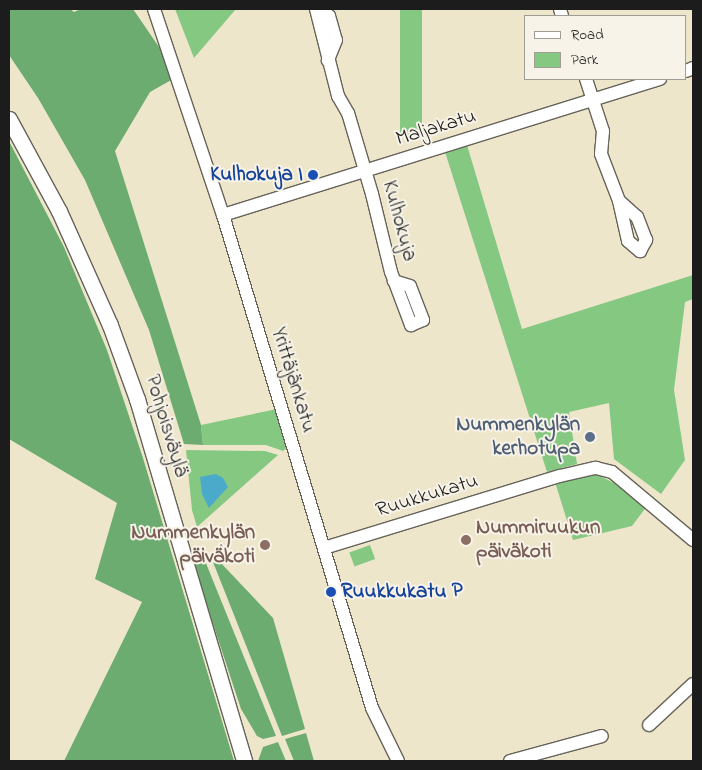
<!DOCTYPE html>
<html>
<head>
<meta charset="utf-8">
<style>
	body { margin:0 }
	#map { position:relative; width:702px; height:770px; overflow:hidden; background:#eee6cb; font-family:"Indie Flower",sans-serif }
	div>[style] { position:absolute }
	.green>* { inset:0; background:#85c882; transform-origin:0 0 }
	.forest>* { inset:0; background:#6cac70 }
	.water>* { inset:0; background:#4ba9ca }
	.roads { filter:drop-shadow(1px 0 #666359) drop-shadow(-1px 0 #666359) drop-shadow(0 1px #666359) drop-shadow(0 -1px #666359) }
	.minor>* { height:12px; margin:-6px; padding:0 6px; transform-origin:6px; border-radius:6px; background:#fff }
	.tertiary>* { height:15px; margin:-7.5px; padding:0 7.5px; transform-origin:7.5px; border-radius:7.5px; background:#fff }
	.dots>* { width:14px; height:14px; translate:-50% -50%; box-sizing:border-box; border:2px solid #f7f3e8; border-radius:50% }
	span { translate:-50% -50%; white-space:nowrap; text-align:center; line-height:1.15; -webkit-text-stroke:4px #f7f3e8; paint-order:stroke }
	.street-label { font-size:21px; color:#1c1c1c }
	.transit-label { font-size:21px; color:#164399; font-weight:700 }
	.right { translate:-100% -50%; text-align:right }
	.left { translate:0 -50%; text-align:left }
	.service-label { font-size:21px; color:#4e5e75; font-weight:700 }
	.education-label { font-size:21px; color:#785e54; font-weight:700 }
	.frame { position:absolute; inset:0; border:10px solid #1c1c1c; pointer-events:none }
	.legend { position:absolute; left:524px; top:15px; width:162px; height:65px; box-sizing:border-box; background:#f7f3e8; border:1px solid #9f9d96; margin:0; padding:6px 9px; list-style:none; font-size:15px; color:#1c1c1c }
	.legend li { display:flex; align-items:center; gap:10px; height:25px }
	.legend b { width:25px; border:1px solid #9f9d96 }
</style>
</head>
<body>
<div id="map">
	<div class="green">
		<div style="clip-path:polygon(175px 9px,236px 9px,194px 58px)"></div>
		<div style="left:400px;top:9px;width:22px;height:127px"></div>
		<div style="clip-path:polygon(467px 145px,522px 329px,693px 275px,693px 299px,685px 302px,674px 390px,685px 460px,661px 494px,614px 459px,609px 403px,569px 412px,577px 464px,547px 472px,445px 152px)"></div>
		<div style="clip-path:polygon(277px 409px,289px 446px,283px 451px,266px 445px,203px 445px,201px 425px)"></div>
		<div style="clip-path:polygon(186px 450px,265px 451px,278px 455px,197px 527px,192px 510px)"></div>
		<div style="clip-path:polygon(596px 474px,636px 494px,647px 506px,632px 526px,573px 540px,555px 482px)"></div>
		<div style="left:370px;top:545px;width:15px;height:22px;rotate:70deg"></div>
	</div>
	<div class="forest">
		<div style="clip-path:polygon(9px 9px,70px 9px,74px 12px,81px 9px,133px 9px,159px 47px,173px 79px,150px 92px,115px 151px,201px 425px,203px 445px,184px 444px,149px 330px,85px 180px,38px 98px,9px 55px)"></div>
		<div style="clip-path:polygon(9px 141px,64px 247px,107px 350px,143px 458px,234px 761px,64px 761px,142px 602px,95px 579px,117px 503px,9px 439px)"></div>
		<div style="clip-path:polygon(201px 551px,276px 736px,263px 739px,257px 736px,241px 709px,192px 560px)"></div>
		<div style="clip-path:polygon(219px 561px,273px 618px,305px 729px,282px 736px,213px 562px)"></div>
		<div style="clip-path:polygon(306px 733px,314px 761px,294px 761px,285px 739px)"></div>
		<div style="clip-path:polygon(278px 742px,286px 761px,258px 761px,263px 747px)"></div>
	</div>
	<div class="water">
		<div style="clip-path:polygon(216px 474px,223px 478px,228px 487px,209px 508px,202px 494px,200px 477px)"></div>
	</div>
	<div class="roads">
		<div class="minor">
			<div style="left:154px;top:9px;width:217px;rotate:71.5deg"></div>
			<div style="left:223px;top:215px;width:515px;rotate:73.18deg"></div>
			<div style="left:372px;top:708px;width:59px;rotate:63.9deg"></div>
			<div style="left:316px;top:9px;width:90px;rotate:75.8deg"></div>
			<div style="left:338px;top:96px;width:20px;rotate:60deg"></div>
			<div style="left:348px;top:113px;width:84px;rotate:73.5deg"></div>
			<div style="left:372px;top:194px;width:80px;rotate:76.3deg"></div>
			<div style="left:391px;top:272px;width:57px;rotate:69.3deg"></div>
			<div style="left:411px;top:325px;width:13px;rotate:-23deg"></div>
			<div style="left:423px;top:320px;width:36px;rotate:-111deg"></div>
			<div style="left:410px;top:286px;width:17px;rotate:-163deg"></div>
			<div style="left:318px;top:9px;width:13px;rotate:32deg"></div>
			<div style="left:329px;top:16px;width:25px;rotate:74deg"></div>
			<div style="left:336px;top:40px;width:22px;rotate:112deg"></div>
			<div style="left:560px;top:9px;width:7px;rotate:74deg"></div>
			<div style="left:686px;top:71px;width:8px;rotate:-23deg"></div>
			<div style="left:586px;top:79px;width:55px;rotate:71.9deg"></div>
			<div style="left:603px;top:131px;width:23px;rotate:95deg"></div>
			<div style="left:601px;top:154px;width:50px;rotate:69deg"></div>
			<div style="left:619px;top:201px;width:41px;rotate:77.3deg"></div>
			<div style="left:628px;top:241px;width:16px;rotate:40deg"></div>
			<div style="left:640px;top:251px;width:13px;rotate:-61deg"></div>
			<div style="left:646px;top:240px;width:25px;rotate:-111deg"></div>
			<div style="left:637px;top:217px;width:24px;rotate:-138deg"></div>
			<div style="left:223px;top:215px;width:458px;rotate:-17.3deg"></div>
			<div style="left:324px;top:548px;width:247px;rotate:-17deg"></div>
			<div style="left:560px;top:476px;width:37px;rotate:-13deg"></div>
			<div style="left:596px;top:468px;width:16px;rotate:14deg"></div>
			<div style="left:612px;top:472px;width:106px;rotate:40deg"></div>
			<div style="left:649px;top:725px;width:60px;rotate:-43deg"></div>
			<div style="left:510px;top:761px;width:95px;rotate:-15.2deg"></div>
		</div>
		<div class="tertiary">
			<div style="left:9px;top:119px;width:105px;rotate:61.5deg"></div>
			<div style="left:59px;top:211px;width:125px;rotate:65.9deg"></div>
			<div style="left:110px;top:325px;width:79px;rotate:70deg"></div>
			<div style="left:137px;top:399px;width:377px;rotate:73.5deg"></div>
		</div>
	</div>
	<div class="dots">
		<div style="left:313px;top:175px;background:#1a4fb4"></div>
		<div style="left:590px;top:437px;background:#5c6f8a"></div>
		<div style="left:466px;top:540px;background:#8d6e63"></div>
		<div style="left:265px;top:545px;background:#8d6e63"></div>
		<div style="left:331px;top:592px;background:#1a4fb4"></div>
	</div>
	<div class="street-label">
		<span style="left:436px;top:128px;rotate:-17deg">Maljakatu</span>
		<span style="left:399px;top:221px;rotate:75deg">Kulhokuja</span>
		<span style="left:293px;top:380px;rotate:73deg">Yrittäjänkatu</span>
		<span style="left:166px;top:426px;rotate:73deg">Pohjoisväylä</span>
		<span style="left:427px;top:496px;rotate:-17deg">Ruukkukatu</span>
	</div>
	<div class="transit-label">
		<span class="right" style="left:303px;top:175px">Kulhokuja I</span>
		<span class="left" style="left:341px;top:592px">Ruukkukatu P</span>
	</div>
	<div class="service-label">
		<span class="right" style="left:580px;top:437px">Nummenkylän<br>kerhotupa</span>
	</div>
	<div class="education-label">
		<span class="left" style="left:476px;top:540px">Nummiruukun<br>päiväkoti</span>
		<span class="right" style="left:255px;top:545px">Nummenkylän<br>päiväkoti</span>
	</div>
	<div class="frame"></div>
	<ul class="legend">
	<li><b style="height:6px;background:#fff"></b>Road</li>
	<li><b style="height:14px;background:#85c882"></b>Park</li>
	</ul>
</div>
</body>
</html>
